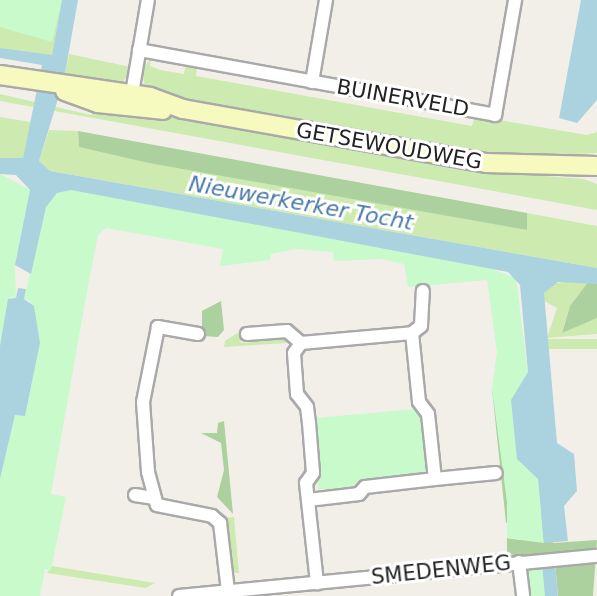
<!DOCTYPE html>
<html>
<head>
<meta charset="utf-8">
<style>
	body { margin:0 }
	#map { position:relative; width:597px; height:596px; overflow:hidden; background:#f2efe9; font-family:"DejaVu Sans",sans-serif }
	div>[style] { position:absolute }
	.grass>* { inset:0; background:#cdebb0; transform-origin:0 0 }
	.forest>* { inset:0; background:#add19e }
	.park>* { inset:0; background:#c8facc }
	.water>* { inset:0; background:#aad3df; transform-origin:0 0 }
	.roads { filter:drop-shadow(2px 0 #a9a9a9) drop-shadow(-2px 0 #a9a9a9) drop-shadow(0 2px #a9a9a9) drop-shadow(0 -2px #a9a9a9) }
	.minor>* { height:12px; margin:-6px; padding:0 6px; transform-origin:6px; border-radius:6px; background:#fff }
	.secondary>* { height:18px; margin:-9px; padding:0 9px; transform-origin:9px; border-radius:9px; background:#f7fabf }
	span { translate:-50% -50%; white-space:nowrap; text-align:center; line-height:1.15; -webkit-text-stroke:6px #fff; paint-order:stroke }
	.street-label { font-size:21px; color:#222 }
	.water-label { font-size:22px; color:#4a7aab; font-style:italic }
</style>
</head>
<body>
<div id="map">
	<div class="grass">
		<div style="clip-path:polygon(0 0,62px 0,52px 55px,44px 58px,0 48px)"></div>
		<div style="clip-path:polygon(69px 54px,131px 67px,129px 74px,121px 84px,64px 79px)"></div>
		<div style="clip-path:polygon(151px 59px,150px 66px,160px 70px,184px 74px,186px 64px,197px 66px,196px 76px,472px 126px,475px 116px,587px 135px,597px 132px,597px 153px,499px 157px,199px 104px,146px 90px,141px 69px)"></div>
		<div style="clip-path:polygon(0 94px,91px 115px,100px 109px,178px 116px,494px 172px,584px 179px,597px 184px,597px 210px,0 101px)"></div>
		<div style="clip-path:polygon(0 117px,31px 122px,23px 158px,0 158px)"></div>
		<div style="clip-path:polygon(49px 130px,78px 131px,79px 147px,527px 230px,527px 213px,597px 226px,597px 268px,50px 171px,39px 161px)"></div>
		<div style="clip-path:polygon(575px 280px,588px 282px,570px 306px,562px 332px,597px 318px,597px 334px,547px 338px,557px 308px,544px 301px,544px 293px,552px 284px)"></div>
		<div style="clip-path:polygon(239px 332px,241px 343px,285px 339px,286px 343px,224px 347px,225px 341px)"></div>
		<div style="left:597px;top:339px;width:10px;height:49px;rotate:90deg"></div>
		<div style="clip-path:polygon(234px 517px,239px 573px,231px 573px,224px 518px)"></div>
		<div style="clip-path:polygon(52px 566px,155px 583px,146px 588px,47px 573px)"></div>
	</div>
	<div class="forest">
		<div style="clip-path:polygon(78px 131px,527px 213px,527px 230px,149px 163px,79px 147px)"></div>
		<div style="clip-path:polygon(588px 282px,597px 284px,597px 318px,562px 333px,570px 306px)"></div>
		<div style="clip-path:polygon(221px 301px,224px 330px,218px 337px,202px 336px,202px 311px)"></div>
		<div style="clip-path:polygon(492px 389px,553px 543px,597px 540px,593px 596px,558px 596px,555px 562px,527px 570px,519px 556px,476px 563px,474px 554px,507px 553px,507px 538px,521px 540px,519px 522px,506px 523px)"></div>
		<div style="clip-path:polygon(224px 421px,233px 514px,217px 497px,224px 470px,221px 443px,201px 433px,217px 433px,218px 423px)"></div>
	</div>
	<div class="park">
		<div style="clip-path:polygon(0 0,62px 0,52px 42px,0 27px)"></div>
		<div style="clip-path:polygon(0 174px,30px 190px,15px 265px,16px 298px,11px 297px,0 346px)"></div>
		<div style="clip-path:polygon(71px 190px,486px 267px,516px 278px,528px 373px,511px 400px,538px 479px,544px 543px,507px 538px,507px 502px,492px 389px,497px 352px,487px 280px,408px 287px,404px 264px,382px 259px,334px 261px,333px 252px,296px 249px,271px 254px,270px 260px,220px 266px,223px 249px,106px 228px,98px 235px,88px 286px,51px 494px,66px 497px,51px 570px,45px 569px,40px 596px,0 596px,0 479px,15px 415px,25px 416px,40px 343px,29px 300px,24px 299px,46px 207px,57px 193px)"></div>
		<div style="clip-path:polygon(417px 409px,423px 415px,428px 463px,424px 473px,358px 481px,350px 489px,318px 489px,314px 418px)"></div>
		<div style="clip-path:polygon(532px 563px,542px 563px,546px 596px,529px 596px,527px 570px)"></div>
	</div>
	<div class="water">
		<div style="clip-path:polygon(62px 0,78px 0,64px 79px,39px 161px,50px 171px,597px 268px,597px 284px,558px 282px,544px 293px,557px 443px,574px 454px,577px 491px,564px 506px,568px 541px,544px 543px,538px 479px,517px 459px,511px 400px,528px 372px,520px 285px,508px 272px,71px 190px,57px 193px,46px 207px,31px 274px,15px 265px,30px 190px,16px 175px,0 174px,0 158px,23px 158px,42px 65px,0 58px,0 48px,52px 55px)"></div>
		<div style="clip-path:polygon(581px 0,597px 0,597px 100px,577px 123px,559px 118px)"></div>
		<div style="clip-path:polygon(18px 288px,26px 289px,24px 299px,34px 306px,40px 343px,25px 416px,15px 415px,0 479px,0 346px,8px 299px,16px 298px)"></div>
		<div style="left:555px;top:562px;width:34px;height:13px;rotate:85deg"></div>
	</div>
	<div class="roads">
		<div class="minor">
			<div style="left:139px;top:50px;width:362px;rotate:10.3deg"></div>
			<div style="left:495px;top:115px;width:117px;rotate:-80.1deg"></div>
			<div style="left:312px;top:82px;width:83px;rotate:-80.3deg"></div>
			<div style="left:131px;top:99px;width:100px;rotate:-80.3deg"></div>
			<div style="left:412px;top:333px;width:11px;rotate:-38deg"></div>
			<div style="left:421px;top:326px;width:35px;rotate:-87deg"></div>
			<div style="left:198px;top:334px;width:41px;rotate:-170.1deg"></div>
			<div style="left:158px;top:327px;width:76px;rotate:101.3deg"></div>
			<div style="left:143px;top:402px;width:70px;rotate:85.9deg"></div>
			<div style="left:148px;top:472px;width:34px;rotate:75deg"></div>
			<div style="left:157px;top:505px;width:56px;rotate:11.3deg"></div>
			<div style="left:212px;top:516px;width:11px;rotate:41deg"></div>
			<div style="left:220px;top:523px;width:68px;rotate:83.3deg"></div>
			<div style="left:247px;top:334px;width:40px;rotate:-4.3deg"></div>
			<div style="left:287px;top:331px;width:18px;rotate:41deg"></div>
			<div style="left:301px;top:343px;width:111px;rotate:-5.1deg"></div>
			<div style="left:412px;top:333px;width:69px;rotate:84.2deg"></div>
			<div style="left:419px;top:402px;width:15px;rotate:53deg"></div>
			<div style="left:428px;top:414px;width:65px;rotate:83.9deg"></div>
			<div style="left:435px;top:479px;width:70px;rotate:173.5deg"></div>
			<div style="left:365px;top:487px;width:9px;rotate:131deg"></div>
			<div style="left:359px;top:494px;width:51px;rotate:173.3deg"></div>
			<div style="left:301px;top:343px;width:12px;rotate:125deg"></div>
			<div style="left:294px;top:353px;width:41px;rotate:85.8deg"></div>
			<div style="left:297px;top:394px;width:16px;rotate:52deg"></div>
			<div style="left:307px;top:407px;width:16px;rotate:83deg"></div>
			<div style="left:309px;top:423px;width:50px;rotate:85.4deg"></div>
			<div style="left:313px;top:473px;width:12px;rotate:125deg"></div>
			<div style="left:306px;top:483px;width:101px;rotate:83.7deg"></div>
			<div style="left:435px;top:479px;width:61px;rotate:-5.6deg"></div>
			<div style="left:135px;top:495px;width:18px;rotate:9deg"></div>
			<div style="left:519px;top:562px;width:34px;rotate:83deg"></div>
			<div style="left:179px;top:596px;width:420px;rotate:-5.5deg"></div>
		</div>
		<div class="secondary">
			<div style="left:0;top:75px;width:152px;rotate:8.3deg"></div>
			<div style="left:150px;top:97px;width:35px;rotate:20deg"></div>
			<div style="left:183px;top:109px;width:308px;rotate:10.1deg"></div>
			<div style="left:486px;top:163px;width:111px;rotate:1.5deg"></div>
			<div style="left:65px;top:91px;width:35px;rotate:20deg"></div>
			<div style="left:98px;top:103px;width:65px;rotate:6.1deg"></div>
		</div>
	</div>
	<div class="street-label">
		<span style="left:403px;top:98px;rotate:10deg">BUINERVELD</span>
		<span style="left:389px;top:146px;rotate:10deg">GETSEWOUDWEG</span>
		<span style="left:441px;top:570px;rotate:-6deg">SMEDENWEG</span>
	</div>
	<div class="water-label">
		<span style="left:301px;top:203px;rotate:10deg">Nieuwerkerker Tocht</span>
	</div>
</div>
</body>
</html>
